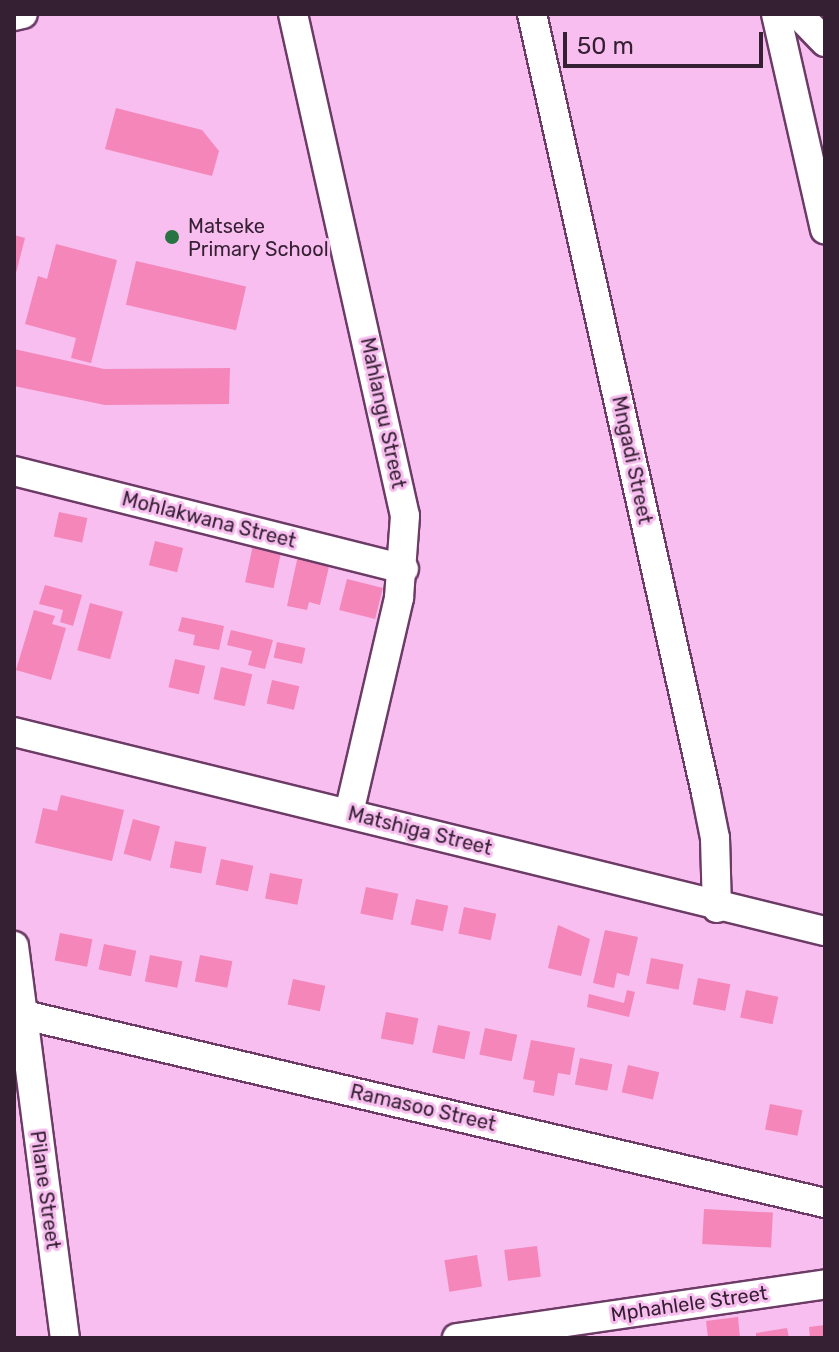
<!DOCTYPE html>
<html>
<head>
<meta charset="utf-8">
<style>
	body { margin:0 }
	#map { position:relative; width:839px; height:1352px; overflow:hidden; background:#f7beef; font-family:Rubik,sans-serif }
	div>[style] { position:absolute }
	.building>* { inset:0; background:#f486ba; transform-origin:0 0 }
	.roads { filter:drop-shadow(2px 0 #6c3b66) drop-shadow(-2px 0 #6c3b66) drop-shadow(0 2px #6c3b66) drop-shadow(0 -2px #6c3b66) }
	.street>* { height:28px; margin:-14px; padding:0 14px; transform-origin:14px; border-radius:14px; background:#fff }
	.dots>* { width:22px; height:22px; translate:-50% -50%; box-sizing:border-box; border:4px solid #f7beef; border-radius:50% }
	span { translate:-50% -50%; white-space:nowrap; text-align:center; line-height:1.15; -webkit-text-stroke:6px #f7beef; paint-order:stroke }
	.poi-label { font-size:20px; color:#351f32 }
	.left { translate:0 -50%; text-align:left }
	.street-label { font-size:20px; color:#351f32 }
	.frame { position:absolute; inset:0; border:16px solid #351f32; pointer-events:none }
	.scale { position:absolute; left:563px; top:32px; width:200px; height:36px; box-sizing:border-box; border:4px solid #351f32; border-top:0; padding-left:10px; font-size:24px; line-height:28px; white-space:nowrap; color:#351f32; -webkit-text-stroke:6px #f7beef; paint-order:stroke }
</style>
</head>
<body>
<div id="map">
	<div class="building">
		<div style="clip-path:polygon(116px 108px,202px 130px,219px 151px,212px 176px,105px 149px)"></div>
		<div style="clip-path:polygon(14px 235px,25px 238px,15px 277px,14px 276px)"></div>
		<div style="clip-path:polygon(56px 244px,117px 260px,91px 363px,71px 358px,76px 338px,25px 324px,38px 276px,47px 279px)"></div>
		<div style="left:136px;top:261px;width:113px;height:45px;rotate:13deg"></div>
		<div style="clip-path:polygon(14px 349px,104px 369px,230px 368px,229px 404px,105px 405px,14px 386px)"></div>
		<div style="left:59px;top:512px;width:29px;height:25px;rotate:12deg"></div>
		<div style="left:155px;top:541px;width:29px;height:25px;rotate:14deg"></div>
		<div style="left:253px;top:545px;width:29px;height:38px;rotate:12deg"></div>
		<div style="clip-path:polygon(299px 551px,331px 558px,320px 605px,309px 602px,307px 610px,287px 606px)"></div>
		<div style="left:347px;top:579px;width:37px;height:32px;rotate:14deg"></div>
		<div style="clip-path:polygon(45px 585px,82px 595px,73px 626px,60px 622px,63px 610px,39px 604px)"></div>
		<div style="left:90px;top:603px;width:34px;height:49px;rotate:15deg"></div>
		<div style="clip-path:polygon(34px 610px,55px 616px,52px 624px,66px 628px,51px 680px,16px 670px)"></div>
		<div style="clip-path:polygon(182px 617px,224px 626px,219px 650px,193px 645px,195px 635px,178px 631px)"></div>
		<div style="clip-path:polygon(231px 630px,273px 640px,265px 669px,248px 665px,252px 651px,227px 645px)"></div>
		<div style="left:277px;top:642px;width:29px;height:16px;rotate:12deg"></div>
		<div style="left:175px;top:659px;width:31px;height:29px;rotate:13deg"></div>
		<div style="left:221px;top:667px;width:32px;height:33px;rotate:13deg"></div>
		<div style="left:272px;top:680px;width:28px;height:24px;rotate:13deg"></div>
		<div style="clip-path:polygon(61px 795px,124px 810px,112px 861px,35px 843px,43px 808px,57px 811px)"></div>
		<div style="left:133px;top:819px;width:28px;height:36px;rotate:15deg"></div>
		<div style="left:175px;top:841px;width:32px;height:27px;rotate:11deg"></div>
		<div style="left:221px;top:859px;width:33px;height:26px;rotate:12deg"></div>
		<div style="left:270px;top:873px;width:33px;height:26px;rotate:11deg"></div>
		<div style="left:366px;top:887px;width:33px;height:27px;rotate:12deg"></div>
		<div style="left:416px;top:899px;width:33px;height:26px;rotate:12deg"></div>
		<div style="left:464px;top:907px;width:33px;height:27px;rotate:12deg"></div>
		<div style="clip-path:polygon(558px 925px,590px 939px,581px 976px,548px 968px)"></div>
		<div style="clip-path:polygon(605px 930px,638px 937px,629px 976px,617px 973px,614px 988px,593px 983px)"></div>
		<div style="left:60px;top:933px;width:33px;height:28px;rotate:11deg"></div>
		<div style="left:104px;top:944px;width:33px;height:26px;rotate:12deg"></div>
		<div style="left:150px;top:955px;width:33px;height:27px;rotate:11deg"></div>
		<div style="left:200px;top:955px;width:33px;height:27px;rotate:11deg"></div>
		<div style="left:651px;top:958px;width:33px;height:26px;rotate:11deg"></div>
		<div style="left:698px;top:978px;width:33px;height:27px;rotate:11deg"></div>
		<div style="left:293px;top:979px;width:33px;height:26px;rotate:12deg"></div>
		<div style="clip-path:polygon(627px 990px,635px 992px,629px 1017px,587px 1007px,589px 994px,624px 1003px)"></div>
		<div style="left:746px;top:990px;width:33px;height:28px;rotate:12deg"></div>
		<div style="left:386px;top:1012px;width:33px;height:27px;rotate:11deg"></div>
		<div style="left:438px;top:1025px;width:33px;height:28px;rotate:12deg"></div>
		<div style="left:485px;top:1028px;width:33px;height:27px;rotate:12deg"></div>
		<div style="clip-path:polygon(531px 1040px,575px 1048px,570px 1075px,558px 1073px,554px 1096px,533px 1092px,535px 1081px,523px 1079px)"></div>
		<div style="left:580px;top:1058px;width:33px;height:27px;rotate:11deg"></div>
		<div style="left:628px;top:1065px;width:32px;height:28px;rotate:13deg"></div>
		<div style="left:770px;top:1104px;width:33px;height:26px;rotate:11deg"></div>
		<div style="left:704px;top:1209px;width:69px;height:35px;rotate:3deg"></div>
		<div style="left:537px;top:1246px;width:31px;height:33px;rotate:83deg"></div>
		<div style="left:477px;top:1255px;width:32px;height:33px;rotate:81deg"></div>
		<div style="clip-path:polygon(738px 1317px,740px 1338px,708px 1338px,706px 1321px)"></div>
		<div style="clip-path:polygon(825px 1325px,825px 1338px,810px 1338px,809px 1327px)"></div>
		<div style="clip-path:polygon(787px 1328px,789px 1338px,756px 1338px,756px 1333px)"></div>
	</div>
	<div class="roads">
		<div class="street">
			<div style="left:293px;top:14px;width:514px;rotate:77.42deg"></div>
			<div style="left:405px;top:516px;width:82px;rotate:94.2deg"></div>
			<div style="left:399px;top:598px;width:221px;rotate:103.1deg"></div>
			<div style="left:532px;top:14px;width:798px;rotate:77.41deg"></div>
			<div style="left:706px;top:793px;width:46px;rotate:78.7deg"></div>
			<div style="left:715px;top:838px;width:70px;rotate:88.4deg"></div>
			<div style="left:776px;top:14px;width:221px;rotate:77.2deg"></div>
			<div style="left:798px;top:14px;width:39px;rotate:46deg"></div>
			<div style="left:14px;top:16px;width:9px;rotate:-13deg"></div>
			<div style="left:14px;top:471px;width:402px;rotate:14.1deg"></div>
			<div style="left:14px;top:732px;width:835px;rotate:13.79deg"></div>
			<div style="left:14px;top:946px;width:395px;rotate:82.6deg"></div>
			<div style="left:20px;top:1014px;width:827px;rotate:13.21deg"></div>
			<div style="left:457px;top:1338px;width:372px;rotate:-8.3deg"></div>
		</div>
	</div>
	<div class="dots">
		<div style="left:172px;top:237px;background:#287342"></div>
	</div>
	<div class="poi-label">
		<span class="left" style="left:188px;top:238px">Matseke<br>Primary School</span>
	</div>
	<div class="street-label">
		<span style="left:383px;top:413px;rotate:78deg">Mahlangu Street</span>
		<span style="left:632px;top:460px;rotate:78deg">Mngadi Street</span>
		<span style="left:209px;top:520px;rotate:14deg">Mohlakwana Street</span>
		<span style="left:420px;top:831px;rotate:14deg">Matshiga Street</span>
		<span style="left:423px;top:1108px;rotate:13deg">Ramasoo Street</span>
		<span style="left:45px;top:1190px;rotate:82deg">Pilane Street</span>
		<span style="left:689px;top:1304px;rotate:-8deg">Mphahlele Street</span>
	</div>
	<div class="frame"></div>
	<div class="scale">50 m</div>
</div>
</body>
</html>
